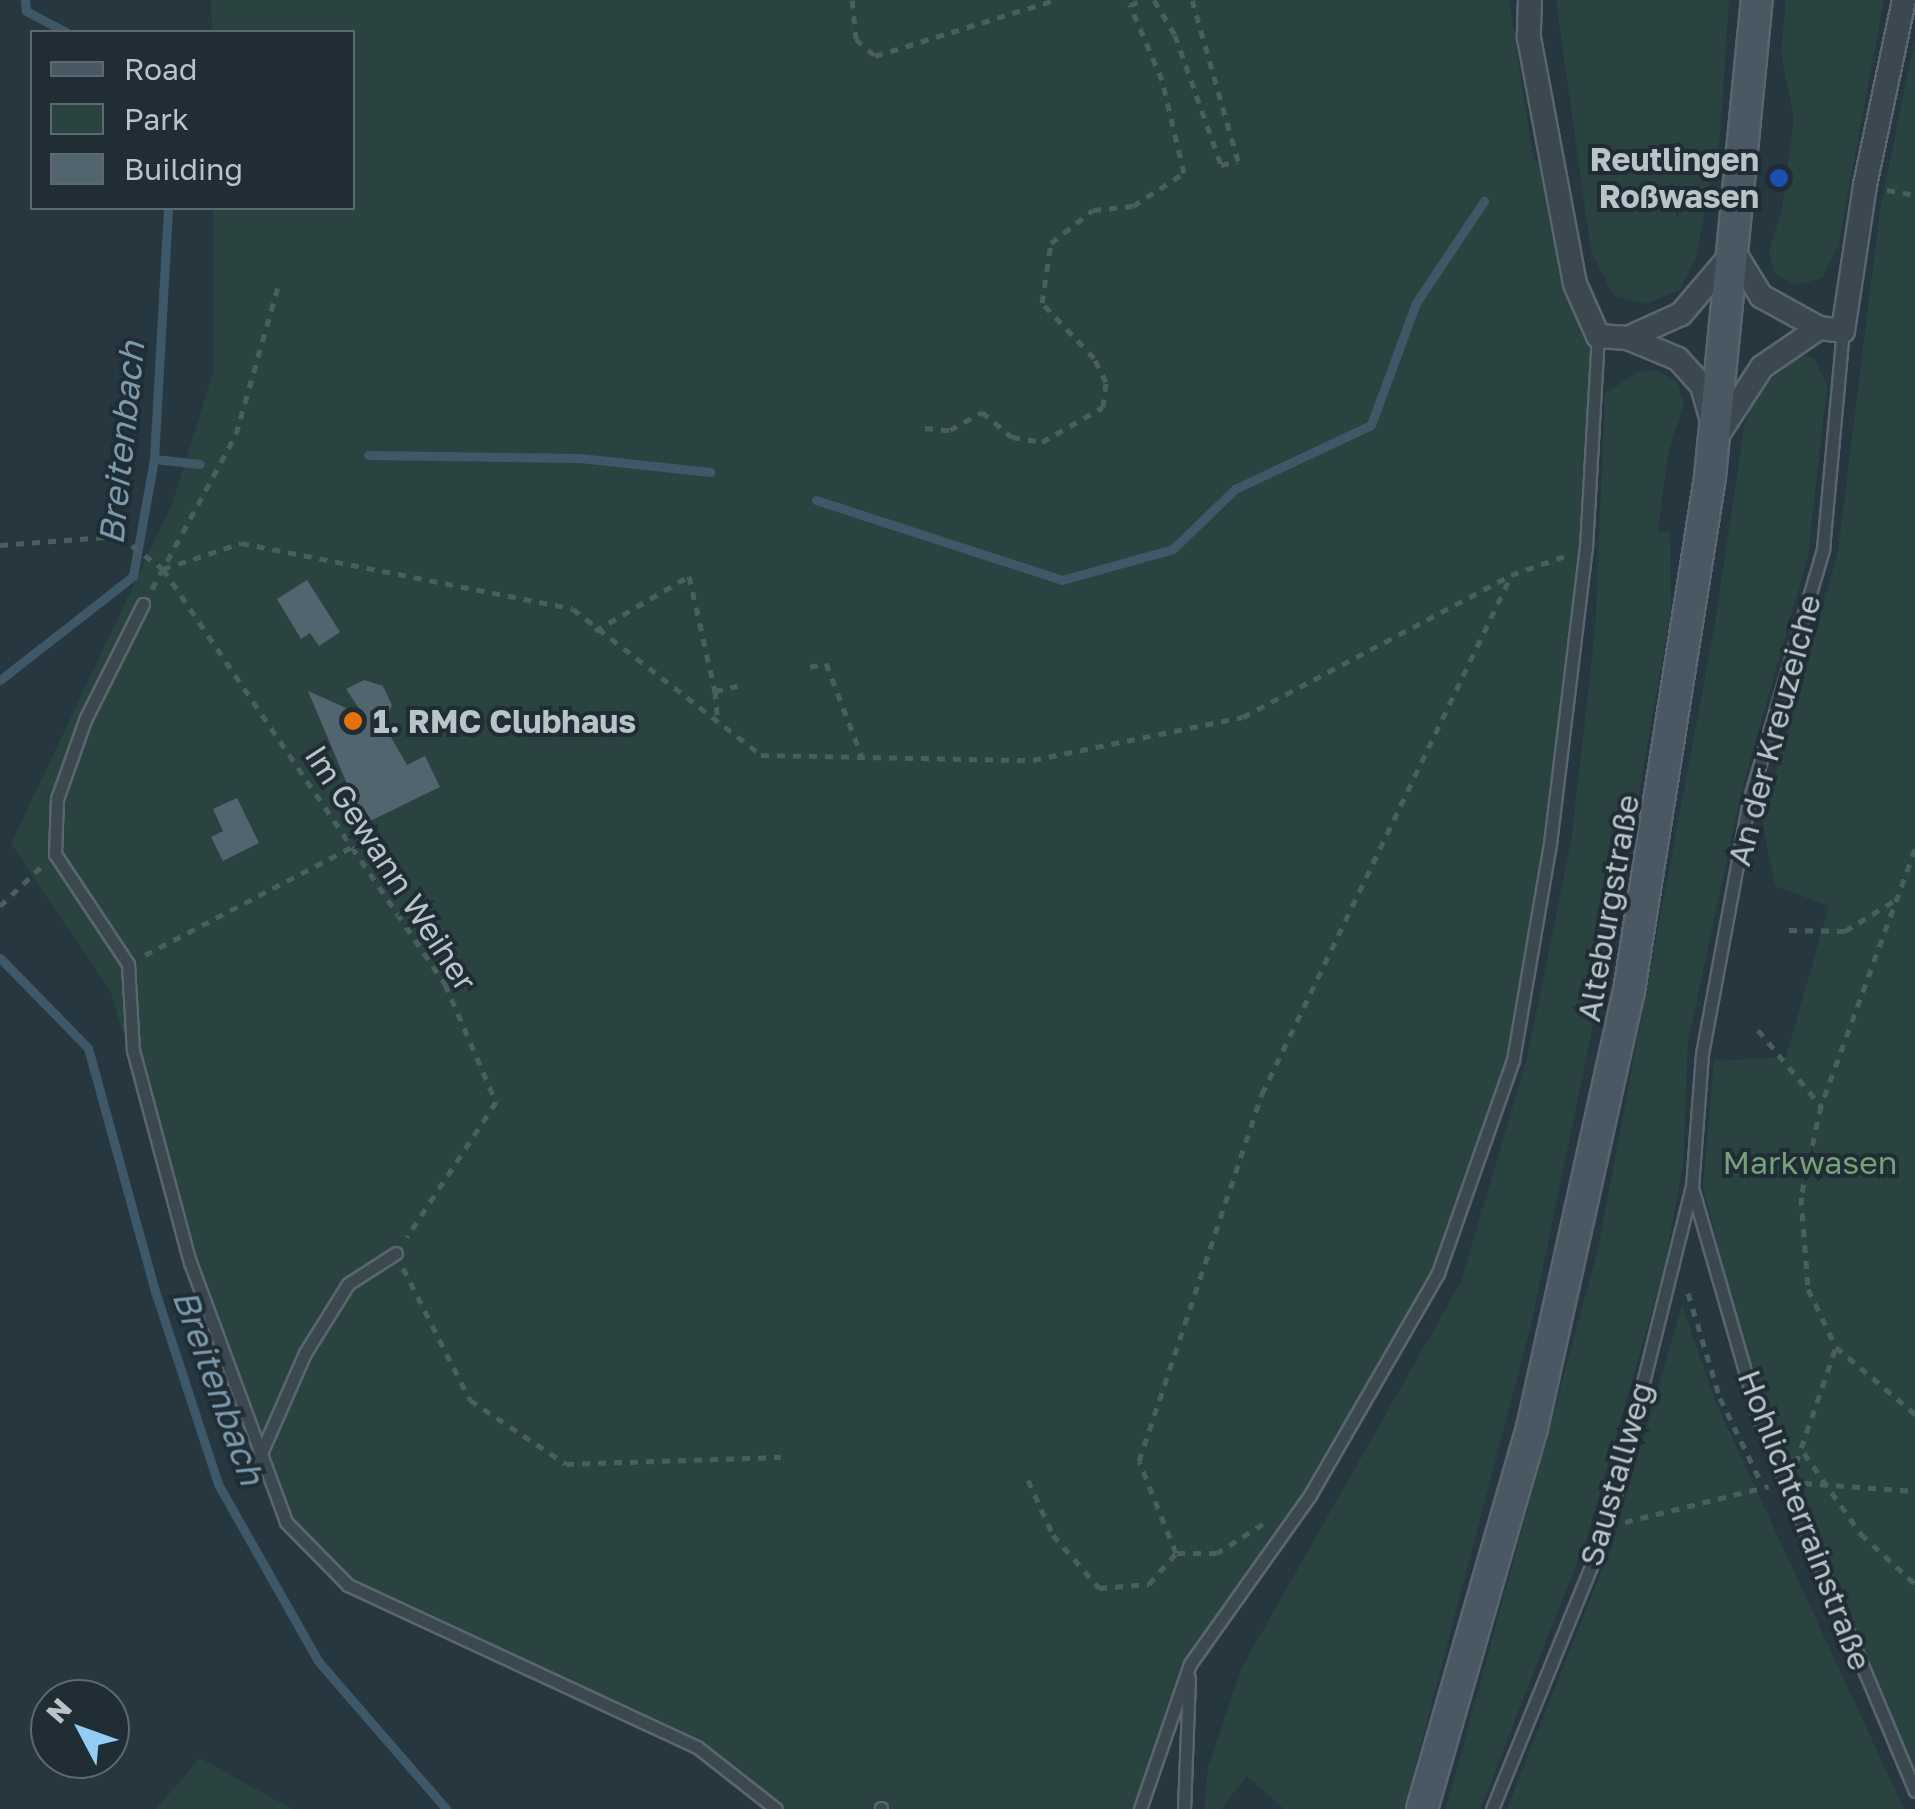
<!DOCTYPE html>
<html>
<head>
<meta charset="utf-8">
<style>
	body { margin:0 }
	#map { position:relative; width:1915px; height:1809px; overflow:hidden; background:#273740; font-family:"Golos Text",sans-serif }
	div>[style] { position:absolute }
	.green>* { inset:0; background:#2a4340 }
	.stream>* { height:9px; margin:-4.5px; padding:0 4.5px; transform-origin:4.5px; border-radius:4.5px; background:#3e5868 }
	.building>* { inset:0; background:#52646d }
	.path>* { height:5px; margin-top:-2.5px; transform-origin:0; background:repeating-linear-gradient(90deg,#495f5d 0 8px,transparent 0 16px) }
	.roads { filter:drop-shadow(2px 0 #59666d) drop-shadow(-2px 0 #59666d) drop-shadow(0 2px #59666d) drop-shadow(0 -2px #59666d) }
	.lane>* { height:11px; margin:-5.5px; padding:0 5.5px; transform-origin:5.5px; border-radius:5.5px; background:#3b4850 }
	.street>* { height:22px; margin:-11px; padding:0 11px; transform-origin:11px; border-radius:11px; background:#3b4850 }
	.secondary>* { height:30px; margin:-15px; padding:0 15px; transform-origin:15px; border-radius:15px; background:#495863 }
	.dots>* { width:28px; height:28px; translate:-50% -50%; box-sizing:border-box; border:5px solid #202d35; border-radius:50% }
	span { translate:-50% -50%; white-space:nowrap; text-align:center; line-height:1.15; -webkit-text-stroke:8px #202d35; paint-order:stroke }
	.poi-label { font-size:32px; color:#b8c3ca; font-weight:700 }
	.right { translate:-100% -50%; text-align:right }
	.left { translate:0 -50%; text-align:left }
	.street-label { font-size:32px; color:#b8c3ca }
	.park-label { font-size:32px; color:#779f78 }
	.water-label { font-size:35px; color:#7a99ab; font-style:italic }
	.legend { position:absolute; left:30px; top:30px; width:325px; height:180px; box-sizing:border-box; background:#202d35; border:2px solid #5d6971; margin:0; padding:12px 18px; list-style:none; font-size:30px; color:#b8c3ca }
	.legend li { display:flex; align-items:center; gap:20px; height:50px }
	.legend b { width:50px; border:2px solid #5d6971 }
	.north { position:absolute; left:30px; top:1679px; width:100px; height:100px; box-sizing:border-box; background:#202d35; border:2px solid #5d6971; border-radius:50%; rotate:311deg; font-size:28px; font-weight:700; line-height:40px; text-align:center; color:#b8c3ca }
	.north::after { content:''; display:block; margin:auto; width:35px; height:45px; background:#93ccf4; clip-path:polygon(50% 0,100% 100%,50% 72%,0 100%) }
</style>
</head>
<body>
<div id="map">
	<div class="green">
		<div style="clip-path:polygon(211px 0,1509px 0,1533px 158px,1554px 173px,1598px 336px,1586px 548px,1550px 844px,1513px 1060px,1438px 1273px,1310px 1495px,1190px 1664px,1140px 1809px,776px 1809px,696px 1747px,348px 1585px,286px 1522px,221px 1354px,110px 990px,11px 844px,172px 504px,213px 373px,213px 208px,352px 208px,352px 32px,212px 32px)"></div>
		<div style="clip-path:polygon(1556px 0,1729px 0,1720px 137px,1696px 257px,1680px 289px,1647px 304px,1614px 296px,1591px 251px)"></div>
		<div style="clip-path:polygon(1786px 0,1884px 0,1838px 246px,1822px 278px,1797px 285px,1775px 274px,1769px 252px,1782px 209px,1794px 119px,1781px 53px)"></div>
		<div style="clip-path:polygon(1915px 39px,1915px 1792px,1755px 1397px,1703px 1187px,1714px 1061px,1786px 1057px,1829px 906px,1775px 886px,1762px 820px,1838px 552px,1880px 210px)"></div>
		<div style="clip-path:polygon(1799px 354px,1814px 358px,1827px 386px,1808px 556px,1742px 789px,1688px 1041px,1683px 1164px,1664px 1269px,1587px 1537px,1480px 1809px,1446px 1809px,1598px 1249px,1714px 630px,1744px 428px,1755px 394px)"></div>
		<div style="clip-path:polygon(1657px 370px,1677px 382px,1684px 403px,1668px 454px,1658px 531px,1670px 533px,1671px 610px,1629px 851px,1531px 1325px,1404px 1809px,1284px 1809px,1247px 1776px,1221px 1809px,1204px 1809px,1208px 1769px,1242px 1667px,1461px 1282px,1527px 1058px,1571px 842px,1595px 632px,1605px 394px,1637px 372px)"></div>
		<div style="clip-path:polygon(1682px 1305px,1715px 1401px,1904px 1809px,1507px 1809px,1610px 1550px)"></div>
		<div style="clip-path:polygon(200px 1758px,292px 1809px,156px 1809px)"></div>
	</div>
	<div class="stream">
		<div style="left:25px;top:0;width:11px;rotate:85deg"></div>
		<div style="left:26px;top:11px;width:45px;rotate:27.7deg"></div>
		<div style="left:368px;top:455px;width:212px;rotate:0.8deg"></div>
		<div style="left:580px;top:458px;width:131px;rotate:6.1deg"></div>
		<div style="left:154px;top:459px;width:46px;rotate:6.2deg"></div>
		<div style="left:816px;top:500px;width:259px;rotate:18deg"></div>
		<div style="left:1062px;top:580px;width:115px;rotate:-15.6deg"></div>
		<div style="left:1173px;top:549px;width:86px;rotate:-44.1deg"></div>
		<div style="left:1235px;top:489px;width:150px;rotate:-25.2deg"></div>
		<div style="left:1371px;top:425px;width:130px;rotate:-69.8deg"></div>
		<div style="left:1416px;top:303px;width:123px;rotate:-56.3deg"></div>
		<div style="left:0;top:680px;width:169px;rotate:-38deg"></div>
		<div style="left:133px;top:576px;width:119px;rotate:-79.8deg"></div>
		<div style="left:154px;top:459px;width:251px;rotate:-86.8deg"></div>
		<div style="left:0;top:958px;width:126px;rotate:45.6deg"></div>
		<div style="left:88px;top:1048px;width:252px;rotate:74.6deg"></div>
		<div style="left:155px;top:1291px;width:203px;rotate:71.9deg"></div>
		<div style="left:218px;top:1484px;width:203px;rotate:60.5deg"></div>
		<div style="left:318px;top:1661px;width:196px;rotate:49.1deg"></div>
	</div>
	<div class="building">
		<div style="clip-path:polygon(307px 580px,340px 632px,319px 646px,310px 633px,301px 639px,277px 599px)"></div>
		<div style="clip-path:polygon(364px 680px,383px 686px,392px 705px,384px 725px,407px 765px,425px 756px,440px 787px,364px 824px,308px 691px,364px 716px,346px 689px)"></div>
		<div style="clip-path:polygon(237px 798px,259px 843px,223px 861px,211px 837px,223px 831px,213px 809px)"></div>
	</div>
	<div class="path">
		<div style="left:852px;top:0;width:39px;rotate:84deg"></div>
		<div style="left:856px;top:39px;width:25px;rotate:42deg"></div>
		<div style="left:875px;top:56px;width:189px;rotate:-17.3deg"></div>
		<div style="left:1154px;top:0;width:41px;rotate:59deg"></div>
		<div style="left:1175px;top:35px;width:138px;rotate:70.5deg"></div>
		<div style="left:1221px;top:165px;width:17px;rotate:-13deg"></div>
		<div style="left:1238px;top:161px;width:167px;rotate:-105.9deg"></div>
		<div style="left:1887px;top:190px;width:28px;rotate:10deg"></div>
		<div style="left:925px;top:428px;width:25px;rotate:5deg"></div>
		<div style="left:950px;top:430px;width:37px;rotate:-29deg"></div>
		<div style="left:982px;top:412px;width:39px;rotate:40deg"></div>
		<div style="left:1012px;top:437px;width:30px;rotate:9deg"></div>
		<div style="left:1042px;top:442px;width:70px;rotate:-29.8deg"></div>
		<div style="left:1103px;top:407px;width:25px;rotate:-83deg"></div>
		<div style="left:1106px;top:382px;width:27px;rotate:-117deg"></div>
		<div style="left:1094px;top:358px;width:76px;rotate:-133.4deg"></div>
		<div style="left:1042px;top:303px;width:61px;rotate:-81.5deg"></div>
		<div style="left:1051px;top:243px;width:53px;rotate:-38.2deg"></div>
		<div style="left:1093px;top:210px;width:40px;rotate:-5.7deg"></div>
		<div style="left:1133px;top:206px;width:61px;rotate:-32.9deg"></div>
		<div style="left:1184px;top:173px;width:96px;rotate:-103.3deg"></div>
		<div style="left:1162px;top:80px;width:82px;rotate:-113.1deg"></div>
		<div style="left:1130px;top:5px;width:15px;rotate:-20deg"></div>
		<div style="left:0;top:545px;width:119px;rotate:-4.3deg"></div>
		<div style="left:119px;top:536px;width:55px;rotate:36.9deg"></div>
		<div style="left:163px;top:569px;width:502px;rotate:55.8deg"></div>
		<div style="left:445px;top:984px;width:129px;rotate:66.6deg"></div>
		<div style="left:496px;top:1102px;width:162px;rotate:123.4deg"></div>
		<div style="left:163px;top:569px;width:82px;rotate:-18.4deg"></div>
		<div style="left:241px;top:543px;width:338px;rotate:11.2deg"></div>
		<div style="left:573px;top:609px;width:238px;rotate:37.8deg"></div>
		<div style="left:761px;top:755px;width:272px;rotate:1.1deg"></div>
		<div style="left:1033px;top:760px;width:214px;rotate:-11.6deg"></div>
		<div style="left:1243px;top:717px;width:303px;rotate:-27.9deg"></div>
		<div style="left:1511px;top:575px;width:57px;rotate:-19.4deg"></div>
		<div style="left:152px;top:589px;width:176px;rotate:-61.5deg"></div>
		<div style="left:236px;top:434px;width:157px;rotate:-74.1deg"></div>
		<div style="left:595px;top:631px;width:109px;rotate:-30.3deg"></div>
		<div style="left:689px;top:576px;width:118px;rotate:77.3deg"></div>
		<div style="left:715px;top:691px;width:23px;rotate:-13deg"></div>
		<div style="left:810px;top:667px;width:16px;rotate:-14deg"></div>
		<div style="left:826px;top:663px;width:101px;rotate:69deg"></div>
		<div style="left:715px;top:691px;width:32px;rotate:85deg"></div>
		<div style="left:1915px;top:849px;width:274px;rotate:110.1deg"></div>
		<div style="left:1821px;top:1106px;width:93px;rotate:102.4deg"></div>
		<div style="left:1801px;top:1197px;width:92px;rotate:85.6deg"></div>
		<div style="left:1808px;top:1289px;width:64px;rotate:64.2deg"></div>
		<div style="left:1836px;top:1347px;width:104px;rotate:40.3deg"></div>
		<div style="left:0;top:906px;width:57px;rotate:-43.6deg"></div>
		<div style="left:1789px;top:930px;width:56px;rotate:1deg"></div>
		<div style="left:1845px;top:931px;width:57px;rotate:-31.5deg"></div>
		<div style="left:145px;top:955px;width:237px;rotate:-27.6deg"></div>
		<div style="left:1758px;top:1030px;width:99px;rotate:50.3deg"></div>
		<div style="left:403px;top:1268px;width:148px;rotate:63.1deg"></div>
		<div style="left:470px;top:1400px;width:115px;rotate:33.7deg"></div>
		<div style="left:566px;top:1464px;width:215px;rotate:-1.9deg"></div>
		<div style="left:1688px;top:1293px;width:110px;rotate:73.1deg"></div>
		<div style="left:1720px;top:1398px;width:93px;rotate:64deg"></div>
		<div style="left:1804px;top:1453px;width:99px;rotate:54.9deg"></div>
		<div style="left:1861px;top:1534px;width:74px;rotate:42.8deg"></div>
		<div style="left:1796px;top:1463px;width:123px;rotate:-71deg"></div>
		<div style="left:1028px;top:1480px;width:60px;rotate:65.6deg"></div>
		<div style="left:1053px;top:1535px;width:70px;rotate:49deg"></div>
		<div style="left:1099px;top:1588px;width:50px;rotate:-4.6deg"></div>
		<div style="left:1149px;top:1584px;width:41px;rotate:-48.9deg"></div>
		<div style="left:1804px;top:1483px;width:111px;rotate:4.1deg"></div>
		<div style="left:1625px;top:1522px;width:148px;rotate:-14deg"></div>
		<div style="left:1263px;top:1524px;width:54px;rotate:147.8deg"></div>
		<div style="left:1217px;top:1553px;width:41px;rotate:180deg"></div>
		<div style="left:1176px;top:1553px;width:99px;rotate:-111.9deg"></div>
		<div style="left:1139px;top:1461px;width:387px;rotate:-71.5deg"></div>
		<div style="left:1262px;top:1094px;width:573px;rotate:-64.33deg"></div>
	</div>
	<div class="roads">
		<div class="lane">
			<div style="left:143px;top:604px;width:130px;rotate:116.6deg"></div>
			<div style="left:85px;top:720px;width:84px;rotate:109.5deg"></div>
			<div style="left:57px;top:799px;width:55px;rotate:92.1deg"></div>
			<div style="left:55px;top:854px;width:132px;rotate:56.4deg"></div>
			<div style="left:128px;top:964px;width:86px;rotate:86.7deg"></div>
			<div style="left:133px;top:1050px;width:220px;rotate:75deg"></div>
			<div style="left:190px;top:1262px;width:277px;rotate:69.7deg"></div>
			<div style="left:286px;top:1522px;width:88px;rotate:45.5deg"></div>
			<div style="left:348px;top:1585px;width:385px;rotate:24.9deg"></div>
			<div style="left:697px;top:1747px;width:100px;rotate:38.1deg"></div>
			<div style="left:1693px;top:1191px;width:238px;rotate:73.9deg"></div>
			<div style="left:1759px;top:1420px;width:402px;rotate:67.2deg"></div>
			<div style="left:258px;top:1460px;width:117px;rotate:-66.3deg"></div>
			<div style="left:305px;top:1353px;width:81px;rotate:-58.1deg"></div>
			<div style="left:348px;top:1284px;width:57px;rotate:-32.9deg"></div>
			<div style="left:881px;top:1809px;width:1px;rotate:-90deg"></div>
			<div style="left:1140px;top:1809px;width:153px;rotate:-71deg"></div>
			<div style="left:1190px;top:1664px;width:207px;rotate:-54.6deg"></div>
			<div style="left:1310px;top:1495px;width:256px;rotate:-60deg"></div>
			<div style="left:1438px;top:1273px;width:226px;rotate:-70.6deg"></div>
			<div style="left:1513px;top:1060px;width:219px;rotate:-80.3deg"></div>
			<div style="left:1550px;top:844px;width:298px;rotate:-83.1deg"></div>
			<div style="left:1586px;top:548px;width:212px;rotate:-86.8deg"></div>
			<div style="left:1184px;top:1809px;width:131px;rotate:-87.8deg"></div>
			<div style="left:1492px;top:1809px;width:305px;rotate:-67.8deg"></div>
			<div style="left:1607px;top:1527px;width:350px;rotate:-76deg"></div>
			<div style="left:1692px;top:1187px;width:133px;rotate:-85.7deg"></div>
			<div style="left:1702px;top:1054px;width:257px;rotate:-79.5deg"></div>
			<div style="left:1749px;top:801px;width:263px;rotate:-73.6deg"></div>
			<div style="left:1823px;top:549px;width:219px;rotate:-84.8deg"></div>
		</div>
		<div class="street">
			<div style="left:1530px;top:0;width:38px;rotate:92deg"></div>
			<div style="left:1529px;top:38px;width:250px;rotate:79.4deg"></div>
			<div style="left:1575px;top:284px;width:57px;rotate:66.1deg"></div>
			<div style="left:1598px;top:336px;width:30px;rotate:4deg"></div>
			<div style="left:1628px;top:338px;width:54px;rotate:22.8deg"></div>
			<div style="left:1678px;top:359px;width:36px;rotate:48deg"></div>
			<div style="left:1702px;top:386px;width:35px;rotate:74deg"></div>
			<div style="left:1734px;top:252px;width:52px;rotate:58.5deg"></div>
			<div style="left:1761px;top:296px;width:66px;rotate:28.9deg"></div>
			<div style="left:1819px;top:328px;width:24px;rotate:7deg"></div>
			<div style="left:1843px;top:331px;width:148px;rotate:-81.4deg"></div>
			<div style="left:1865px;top:185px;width:189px;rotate:-78.1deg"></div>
			<div style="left:1628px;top:338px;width:58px;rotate:-24.4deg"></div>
			<div style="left:1681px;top:314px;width:79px;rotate:-49.6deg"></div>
			<div style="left:1717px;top:436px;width:82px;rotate:-56.9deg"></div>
			<div style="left:1762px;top:367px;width:69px;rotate:-34.4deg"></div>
		</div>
		<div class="secondary">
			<div style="left:1422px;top:1809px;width:397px;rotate:-73.9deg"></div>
			<div style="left:1532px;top:1428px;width:448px;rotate:-77.5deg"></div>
			<div style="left:1629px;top:991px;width:520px;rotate:-81.04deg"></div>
			<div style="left:1710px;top:477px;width:479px;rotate:-84.4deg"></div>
		</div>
	</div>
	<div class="dots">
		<div style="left:1779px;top:178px;background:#1a4fb4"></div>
		<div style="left:353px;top:721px;background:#e8710a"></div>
	</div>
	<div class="poi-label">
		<span class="right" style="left:1759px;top:178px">Reutlingen<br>Roßwasen</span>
		<span class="left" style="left:373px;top:721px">1. RMC Clubhaus</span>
	</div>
	<div class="street-label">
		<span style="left:1774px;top:730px;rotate:-75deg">An der Kreuzeiche</span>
		<span style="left:391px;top:868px;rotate:57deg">Im Gewann Weiher</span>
		<span style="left:1608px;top:908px;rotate:-80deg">Alteburgstraße</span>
		<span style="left:1616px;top:1474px;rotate:-74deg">Saustallweg</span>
		<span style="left:1805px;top:1520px;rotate:69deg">Hohlichterrainstraße</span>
	</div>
	<div class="park-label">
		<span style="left:1810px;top:1162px">Markwasen</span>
	</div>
	<div class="water-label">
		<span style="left:121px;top:443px;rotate:-84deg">Breitenbach</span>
		<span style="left:219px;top:1387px;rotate:70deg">Breitenbach</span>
	</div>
	<ul class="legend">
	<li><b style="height:12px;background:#495863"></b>Road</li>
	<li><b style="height:28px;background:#2a4340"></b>Park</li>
	<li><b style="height:28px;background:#52646d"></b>Building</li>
	</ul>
	<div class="north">N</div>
</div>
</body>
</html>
